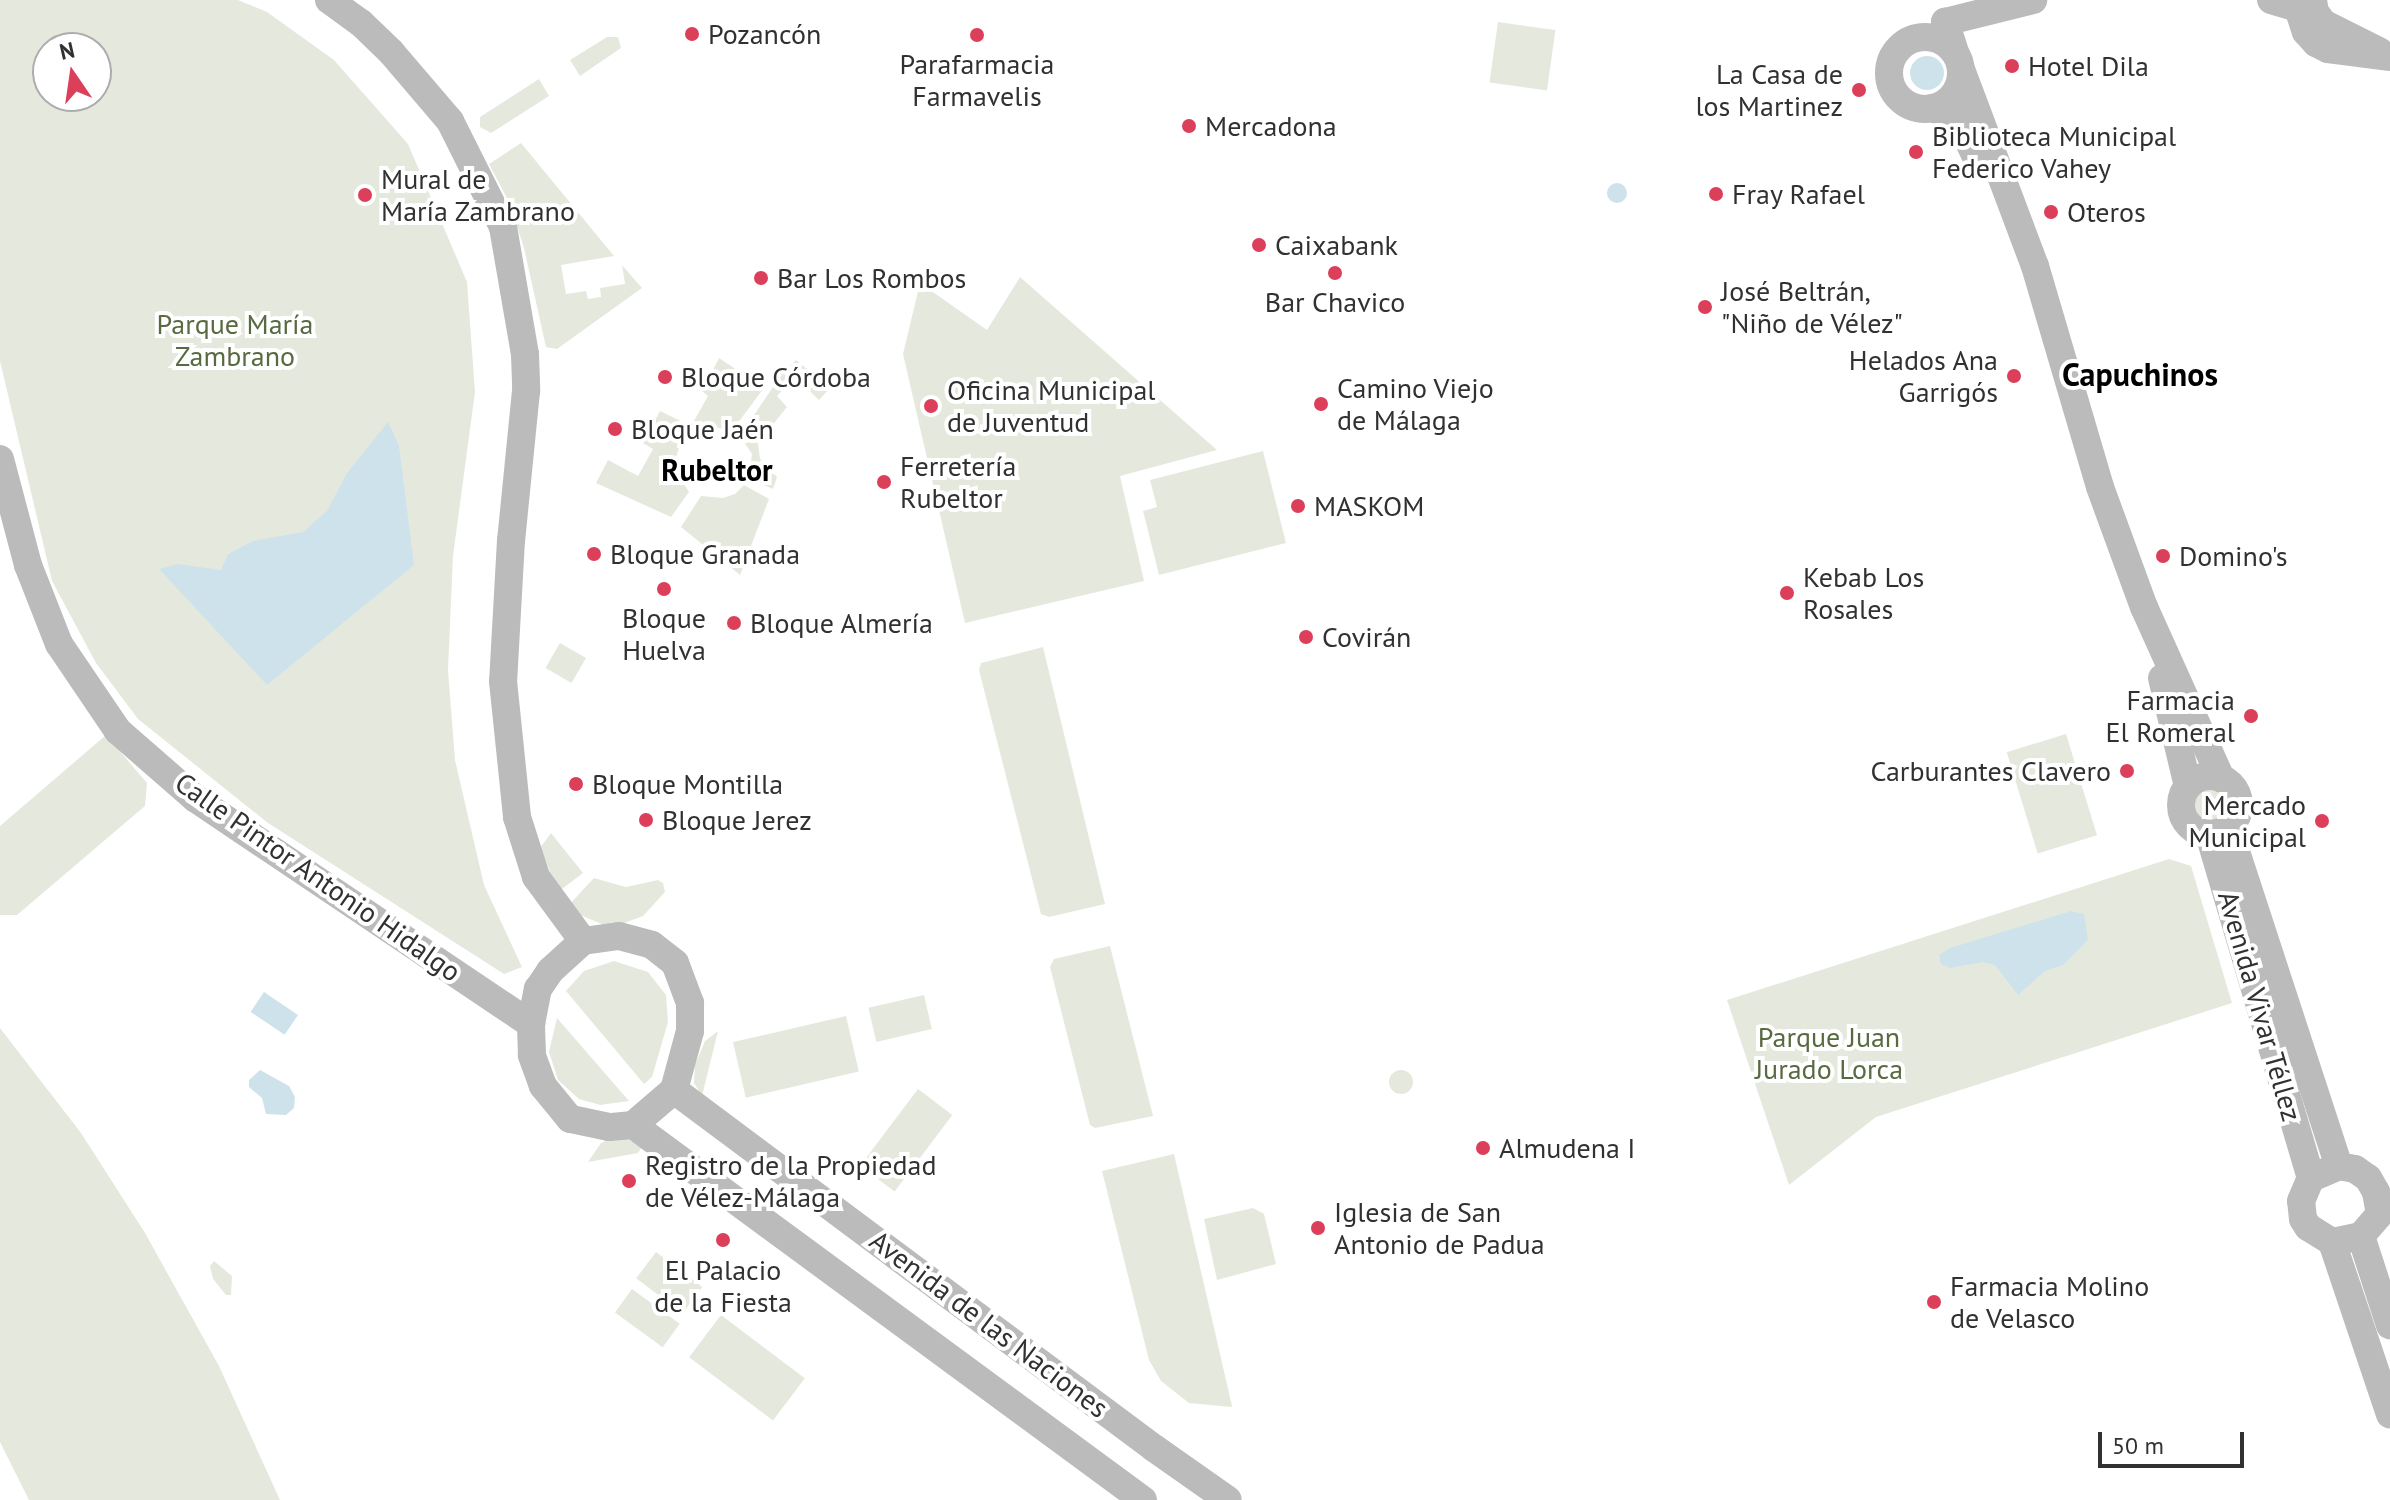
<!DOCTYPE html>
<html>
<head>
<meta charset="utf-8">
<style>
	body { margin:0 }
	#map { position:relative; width:2390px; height:1500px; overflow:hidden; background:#fff; font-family:"PT Sans",sans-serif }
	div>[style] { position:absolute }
	.green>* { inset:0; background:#e5e9dd; transform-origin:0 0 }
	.round { border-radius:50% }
	.water>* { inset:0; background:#cde2eb; transform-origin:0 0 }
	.secondary>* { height:28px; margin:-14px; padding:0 14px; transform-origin:14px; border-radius:14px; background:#bbb }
	.secondary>.ring { margin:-14px; padding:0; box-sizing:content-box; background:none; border:28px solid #bbb; border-radius:50% }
	.dots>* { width:22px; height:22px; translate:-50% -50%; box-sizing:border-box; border:4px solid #fff; border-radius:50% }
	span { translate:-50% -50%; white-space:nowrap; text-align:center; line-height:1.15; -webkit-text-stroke:8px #fff; paint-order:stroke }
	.poi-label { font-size:28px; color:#313131 }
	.left { translate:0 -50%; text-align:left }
	.right { translate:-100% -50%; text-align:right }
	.park-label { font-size:28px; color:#586a40 }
	.street-label { font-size:28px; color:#313131 }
	.neighbourhood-label { font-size:30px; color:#000; font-weight:700 }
	.quarter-label { font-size:32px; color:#000; font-weight:700 }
	.north { position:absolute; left:32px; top:32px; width:80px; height:80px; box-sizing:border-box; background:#fff; border:2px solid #adadad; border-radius:50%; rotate:347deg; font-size:22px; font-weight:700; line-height:32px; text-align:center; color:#313131 }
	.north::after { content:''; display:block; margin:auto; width:28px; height:36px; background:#db3f5a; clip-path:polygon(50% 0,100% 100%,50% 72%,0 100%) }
	.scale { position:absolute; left:2098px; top:1432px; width:146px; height:36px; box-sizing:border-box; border:4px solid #313131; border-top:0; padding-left:10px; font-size:24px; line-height:28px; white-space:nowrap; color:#313131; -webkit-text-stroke:6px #fff; paint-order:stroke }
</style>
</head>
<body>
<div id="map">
	<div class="green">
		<div style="clip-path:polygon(evenodd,0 0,238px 0,267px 12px,334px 60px,408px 144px,467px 282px,475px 392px,453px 556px,448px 670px,455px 760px,484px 885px,522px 967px,504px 974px,268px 823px,138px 719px,96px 663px,52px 581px,0 361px,0 0,48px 48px,96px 48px,96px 96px,48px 96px,48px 48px)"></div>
		<div style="left:1498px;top:22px;width:58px;height:61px;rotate:8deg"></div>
		<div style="clip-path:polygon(607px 37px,618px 37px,621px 48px,580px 76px,570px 60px)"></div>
		<div style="clip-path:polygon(539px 79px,549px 96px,491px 133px,480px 127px,480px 117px)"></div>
		<div style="clip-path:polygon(521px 143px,614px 256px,561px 265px,566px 294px,586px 291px,588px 299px,601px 297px,600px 288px,625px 284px,622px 265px,642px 288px,557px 349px,546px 347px,524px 248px,509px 202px,489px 164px)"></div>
		<div style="clip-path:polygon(1020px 277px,1217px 450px,1120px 476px,1144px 581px,965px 623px,903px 354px,920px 283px,987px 330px)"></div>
		<div style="clip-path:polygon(719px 358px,764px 388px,731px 432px,713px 426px,698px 429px,680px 445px,675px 460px,677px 473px,689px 492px,671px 517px,596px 483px,608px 460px,638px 476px,653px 449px,643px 443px,660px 411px,691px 426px,708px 396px,702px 391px)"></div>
		<div style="clip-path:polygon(796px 360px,830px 388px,819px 400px,795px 377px,777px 396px,787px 407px,758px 443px,760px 459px,777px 477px,773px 489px,749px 478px,752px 454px,740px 436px,779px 378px)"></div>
		<div style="clip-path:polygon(1263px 451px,1286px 543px,1159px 575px,1143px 511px,1157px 507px,1150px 480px)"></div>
		<div style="clip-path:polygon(744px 485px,769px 499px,740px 575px,681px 527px,701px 496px,723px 498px,735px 494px)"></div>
		<div style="left:560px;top:643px;width:30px;height:29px;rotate:30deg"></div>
		<div style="clip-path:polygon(1043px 647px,1105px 904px,1049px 917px,1041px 914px,979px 670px,981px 663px)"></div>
		<div style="left:2066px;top:734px;width:106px;height:62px;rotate:73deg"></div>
		<div style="clip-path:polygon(106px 735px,147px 783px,145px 806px,17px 915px,0 915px,0 826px)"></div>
		<div class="round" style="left:2193px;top:787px;width:36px;height:36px"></div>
		<div style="clip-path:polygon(551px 833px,583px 873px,558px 892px,540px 848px)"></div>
		<div style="clip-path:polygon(2169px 859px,2191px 866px,2232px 1003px,1876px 1117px,1789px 1185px,1727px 1000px)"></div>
		<div style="clip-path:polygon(594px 878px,626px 887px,658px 880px,663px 883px,665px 892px,643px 916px,619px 925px,604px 925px,580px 915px,568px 906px)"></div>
		<div style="clip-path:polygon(1110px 946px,1153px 1116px,1095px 1128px,1090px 1125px,1050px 967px,1054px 959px)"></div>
		<div style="clip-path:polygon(614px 961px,648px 972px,666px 995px,668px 1022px,652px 1077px,644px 1084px,566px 991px,584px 971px)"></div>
		<div style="left:924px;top:995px;width:35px;height:57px;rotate:77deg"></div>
		<div style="left:846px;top:1016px;width:57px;height:116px;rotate:77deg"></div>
		<div style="clip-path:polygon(557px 1018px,629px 1101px,600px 1105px,579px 1099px,558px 1080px,549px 1052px)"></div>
		<div style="clip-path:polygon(0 1028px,81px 1133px,145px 1233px,219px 1366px,280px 1500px,29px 1500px,0 1442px)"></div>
		<div style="clip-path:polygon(718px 1031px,702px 1096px,694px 1083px,695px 1065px,705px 1041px)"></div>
		<div class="round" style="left:1389px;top:1070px;width:24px;height:24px"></div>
		<div style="left:918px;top:1089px;width:43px;height:96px;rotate:37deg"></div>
		<div style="clip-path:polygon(610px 1139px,627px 1139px,642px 1147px,638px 1153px,588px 1162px,601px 1143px)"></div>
		<div style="clip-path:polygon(1174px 1154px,1232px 1406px,1232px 1407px,1189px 1403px,1161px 1381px,1149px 1360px,1102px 1171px)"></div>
		<div style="clip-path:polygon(1253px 1208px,1264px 1214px,1276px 1264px,1217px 1280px,1204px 1219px)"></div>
		<div style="left:656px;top:1252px;width:58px;height:33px;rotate:37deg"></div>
		<div style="clip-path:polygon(214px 1261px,232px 1276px,231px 1295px,226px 1295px,213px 1279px,210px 1266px)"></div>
		<div style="left:632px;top:1289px;width:59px;height:29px;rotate:36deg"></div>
		<div style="left:721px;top:1315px;width:105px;height:53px;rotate:37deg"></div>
	</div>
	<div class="water">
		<div class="round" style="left:1910px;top:56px;width:34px;height:34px"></div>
		<div class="round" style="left:1607px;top:183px;width:20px;height:20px"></div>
		<div style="clip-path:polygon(388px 422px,399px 446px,414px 565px,267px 685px,159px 569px,178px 564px,221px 570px,228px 554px,253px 541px,303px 532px,327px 511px,347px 473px)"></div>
		<div style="clip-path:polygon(2071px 911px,2084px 914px,2088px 940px,2063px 965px,2045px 971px,2018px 995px,1995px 965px,1983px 962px,1950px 968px,1941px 964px,1939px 955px,1950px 948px)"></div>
		<div style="left:264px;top:992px;width:41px;height:24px;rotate:34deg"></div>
		<div style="clip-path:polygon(260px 1070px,289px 1086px,295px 1097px,294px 1108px,286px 1115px,266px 1114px,262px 1098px,249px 1087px,249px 1080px)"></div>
	</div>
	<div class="secondary">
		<div style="left:329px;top:0;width:39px;rotate:36deg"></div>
		<div style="left:361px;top:23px;width:42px;rotate:44deg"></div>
		<div style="left:391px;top:52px;width:91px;rotate:49.5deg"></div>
		<div style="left:450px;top:121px;width:119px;rotate:63.4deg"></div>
		<div style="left:503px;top:227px;width:129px;rotate:80.2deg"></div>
		<div style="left:525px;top:354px;width:37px;rotate:88deg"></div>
		<div style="left:526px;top:391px;width:150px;rotate:95.7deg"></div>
		<div style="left:511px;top:540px;width:141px;rotate:93.2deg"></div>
		<div style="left:503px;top:681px;width:137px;rotate:84.1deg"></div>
		<div style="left:517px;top:817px;width:63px;rotate:72.4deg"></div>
		<div style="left:536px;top:877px;width:79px;rotate:53.7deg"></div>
		<div style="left:2271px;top:0;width:28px;rotate:17deg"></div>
		<div style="left:2298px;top:8px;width:25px;rotate:72deg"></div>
		<div style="left:2306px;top:32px;width:15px;rotate:48deg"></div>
		<div style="left:2316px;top:43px;width:13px;rotate:27deg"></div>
		<div style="left:2328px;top:49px;width:63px;rotate:7.4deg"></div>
		<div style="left:2313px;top:0;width:12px;rotate:81deg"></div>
		<div style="left:2315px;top:12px;width:14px;rotate:54deg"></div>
		<div style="left:2323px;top:23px;width:63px;rotate:26.6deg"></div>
		<div class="ring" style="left:1889px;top:37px;width:44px;height:44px"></div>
		<div style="left:1955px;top:52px;width:32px;rotate:-108deg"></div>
		<div style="left:1945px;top:22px;width:91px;rotate:-14deg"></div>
		<div style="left:1962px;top:72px;width:207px;rotate:69.4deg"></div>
		<div style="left:2035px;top:266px;width:230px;rotate:73.6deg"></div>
		<div style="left:2100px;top:487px;width:128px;rotate:69.9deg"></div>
		<div style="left:2144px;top:607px;width:188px;rotate:65.8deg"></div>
		<div style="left:1931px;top:108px;width:16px;rotate:18deg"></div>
		<div style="left:1946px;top:113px;width:21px;rotate:41deg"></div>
		<div style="left:1962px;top:127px;width:38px;rotate:65deg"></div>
		<div style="left:0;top:459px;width:110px;rotate:75.2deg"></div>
		<div style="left:28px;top:565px;width:85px;rotate:68.6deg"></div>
		<div style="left:59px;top:644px;width:105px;rotate:55.9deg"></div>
		<div style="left:118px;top:731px;width:103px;rotate:41.1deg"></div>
		<div style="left:196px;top:799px;width:404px;rotate:33.9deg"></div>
		<div style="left:2162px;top:678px;width:111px;rotate:76.5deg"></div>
		<div class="ring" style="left:2181px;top:776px;width:30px;height:30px"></div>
		<div style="left:2228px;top:827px;width:357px;rotate:71.9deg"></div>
		<div style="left:2209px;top:834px;width:359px;rotate:73.5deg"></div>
		<div style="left:619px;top:936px;width:34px;rotate:15deg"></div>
		<div style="left:652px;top:945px;width:29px;rotate:38deg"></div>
		<div style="left:675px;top:963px;width:43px;rotate:69.4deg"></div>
		<div style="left:690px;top:1003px;width:28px;rotate:90deg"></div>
		<div style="left:690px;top:1031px;width:61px;rotate:105.2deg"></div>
		<div style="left:674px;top:1090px;width:54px;rotate:139.5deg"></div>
		<div style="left:633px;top:1125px;width:24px;rotate:175deg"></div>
		<div style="left:609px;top:1127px;width:40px;rotate:-168deg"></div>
		<div style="left:570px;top:1119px;width:43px;rotate:-129.3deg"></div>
		<div style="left:543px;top:1086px;width:33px;rotate:-110deg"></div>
		<div style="left:532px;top:1055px;width:31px;rotate:-92deg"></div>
		<div style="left:531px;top:1024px;width:36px;rotate:-79deg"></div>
		<div style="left:538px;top:989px;width:22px;rotate:-56deg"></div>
		<div style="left:550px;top:971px;width:45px;rotate:-42.3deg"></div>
		<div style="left:583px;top:941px;width:36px;rotate:-8deg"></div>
		<div style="left:674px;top:1090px;width:599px;rotate:36.72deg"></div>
		<div style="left:1154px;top:1448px;width:90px;rotate:35.1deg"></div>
		<div style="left:633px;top:1125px;width:633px;rotate:36.33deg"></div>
		<div style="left:2339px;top:1166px;width:16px;rotate:11deg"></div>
		<div style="left:2355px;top:1169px;width:16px;rotate:35deg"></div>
		<div style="left:2368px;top:1178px;width:16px;rotate:60deg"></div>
		<div style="left:2376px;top:1192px;width:22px;rotate:80deg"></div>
		<div style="left:2380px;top:1214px;width:29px;rotate:131deg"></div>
		<div style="left:2361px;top:1236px;width:30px;rotate:168deg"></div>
		<div style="left:2332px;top:1242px;width:28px;rotate:-148deg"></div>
		<div style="left:2308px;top:1227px;width:9px;rotate:-122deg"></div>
		<div style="left:2303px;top:1219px;width:18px;rotate:-96deg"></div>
		<div style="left:2301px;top:1201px;width:25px;rotate:-67deg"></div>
		<div style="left:2311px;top:1178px;width:30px;rotate:-23deg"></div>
		<div style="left:2361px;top:1236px;width:94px;rotate:72deg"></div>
		<div style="left:2332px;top:1242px;width:182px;rotate:71.4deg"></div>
	</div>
	<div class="dots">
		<div style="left:692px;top:34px;background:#db3f5a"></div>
		<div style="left:977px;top:35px;background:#db3f5a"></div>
		<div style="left:2012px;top:66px;background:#db3f5a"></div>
		<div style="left:1859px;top:90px;background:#db3f5a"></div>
		<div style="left:1189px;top:126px;background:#db3f5a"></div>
		<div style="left:1916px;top:152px;background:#db3f5a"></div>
		<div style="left:1716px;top:194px;background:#db3f5a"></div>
		<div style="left:365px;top:195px;background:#db3f5a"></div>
		<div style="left:2051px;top:212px;background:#db3f5a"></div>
		<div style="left:1259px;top:245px;background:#db3f5a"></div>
		<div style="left:1335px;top:273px;background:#db3f5a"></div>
		<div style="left:761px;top:278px;background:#db3f5a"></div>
		<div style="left:1705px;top:307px;background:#db3f5a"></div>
		<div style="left:2014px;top:376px;background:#db3f5a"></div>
		<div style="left:665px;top:377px;background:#db3f5a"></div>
		<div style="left:1321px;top:404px;background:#db3f5a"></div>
		<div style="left:931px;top:406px;background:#db3f5a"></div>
		<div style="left:615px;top:429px;background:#db3f5a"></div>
		<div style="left:884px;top:482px;background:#db3f5a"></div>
		<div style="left:1298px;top:506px;background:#db3f5a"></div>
		<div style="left:594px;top:554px;background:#db3f5a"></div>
		<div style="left:2163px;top:556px;background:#db3f5a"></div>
		<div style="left:664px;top:589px;background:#db3f5a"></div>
		<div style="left:1787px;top:593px;background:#db3f5a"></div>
		<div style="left:734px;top:623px;background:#db3f5a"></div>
		<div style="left:1306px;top:637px;background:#db3f5a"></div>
		<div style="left:2251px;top:716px;background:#db3f5a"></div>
		<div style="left:2127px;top:771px;background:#db3f5a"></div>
		<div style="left:576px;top:784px;background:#db3f5a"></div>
		<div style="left:646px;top:820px;background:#db3f5a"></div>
		<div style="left:2322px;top:821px;background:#db3f5a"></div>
		<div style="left:1483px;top:1148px;background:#db3f5a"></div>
		<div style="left:629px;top:1181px;background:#db3f5a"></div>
		<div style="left:1318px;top:1228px;background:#db3f5a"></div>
		<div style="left:723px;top:1240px;background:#db3f5a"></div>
		<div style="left:1934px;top:1302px;background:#db3f5a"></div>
	</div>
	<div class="poi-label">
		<span class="left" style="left:708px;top:34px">Pozancón</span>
		<span style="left:977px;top:80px">Parafarmacia<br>Farmavelis</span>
		<span class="left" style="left:2028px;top:66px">Hotel Dila</span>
		<span class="right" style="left:1843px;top:90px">La Casa de<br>los Martinez</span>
		<span class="left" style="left:1205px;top:126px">Mercadona</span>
		<span class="left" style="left:1932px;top:152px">Biblioteca Municipal<br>Federico Vahey</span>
		<span class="left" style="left:381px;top:195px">Mural de<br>María Zambrano</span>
		<span class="left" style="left:1732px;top:194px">Fray Rafael</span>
		<span class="left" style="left:2067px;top:212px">Oteros</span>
		<span class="left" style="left:1275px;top:245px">Caixabank</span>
		<span class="left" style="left:777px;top:278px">Bar Los Rombos</span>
		<span class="left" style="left:1721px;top:307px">José Beltrán,<br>"Niño de Vélez"</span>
		<span style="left:1335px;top:302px">Bar Chavico</span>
		<span class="right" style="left:1998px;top:376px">Helados Ana<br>Garrigós</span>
		<span class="left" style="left:681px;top:377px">Bloque Córdoba</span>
		<span class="left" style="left:1337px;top:404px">Camino Viejo<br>de Málaga</span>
		<span class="left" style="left:947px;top:406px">Oficina Municipal<br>de Juventud</span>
		<span class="left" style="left:631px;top:429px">Bloque Jaén</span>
		<span class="left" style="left:900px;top:482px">Ferretería<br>Rubeltor</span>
		<span class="left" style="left:1314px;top:506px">MASKOM</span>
		<span class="left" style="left:610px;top:554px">Bloque Granada</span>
		<span class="left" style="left:2179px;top:556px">Domino's</span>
		<span class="left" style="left:1803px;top:593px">Kebab Los<br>Rosales</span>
		<span style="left:664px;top:634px">Bloque<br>Huelva</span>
		<span class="left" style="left:750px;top:623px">Bloque Almería</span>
		<span class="left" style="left:1322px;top:637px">Covirán</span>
		<span class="right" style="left:2235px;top:716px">Farmacia<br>El Romeral</span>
		<span class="right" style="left:2111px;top:771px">Carburantes Clavero</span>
		<span class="left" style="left:592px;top:784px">Bloque Montilla</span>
		<span class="right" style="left:2306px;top:821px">Mercado<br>Municipal</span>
		<span class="left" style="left:662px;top:820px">Bloque Jerez</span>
		<span class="left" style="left:1499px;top:1148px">Almudena I</span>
		<span class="left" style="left:645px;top:1181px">Registro de la Propiedad<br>de Vélez-Málaga</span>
		<span class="left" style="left:1334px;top:1228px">Iglesia de San<br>Antonio de Padua</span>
		<span style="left:723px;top:1286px">El Palacio<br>de la Fiesta</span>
		<span class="left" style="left:1950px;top:1302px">Farmacia Molino<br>de Velasco</span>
	</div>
	<div class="park-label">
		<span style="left:235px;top:340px">Parque María<br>Zambrano</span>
		<span style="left:1829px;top:1053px">Parque Juan<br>Jurado Lorca</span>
	</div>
	<div class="street-label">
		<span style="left:318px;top:877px;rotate:35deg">Calle Pintor Antonio Hidalgo</span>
		<span style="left:2260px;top:1006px;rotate:74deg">Avenida Vivar Téllez</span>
		<span style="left:989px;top:1324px;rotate:37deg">Avenida de las Naciones</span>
	</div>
	<div class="neighbourhood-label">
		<span style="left:717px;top:470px">Rubeltor</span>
	</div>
	<div class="quarter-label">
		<span style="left:2140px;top:374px">Capuchinos</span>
	</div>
	<div class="north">N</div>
	<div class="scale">50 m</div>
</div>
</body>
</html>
